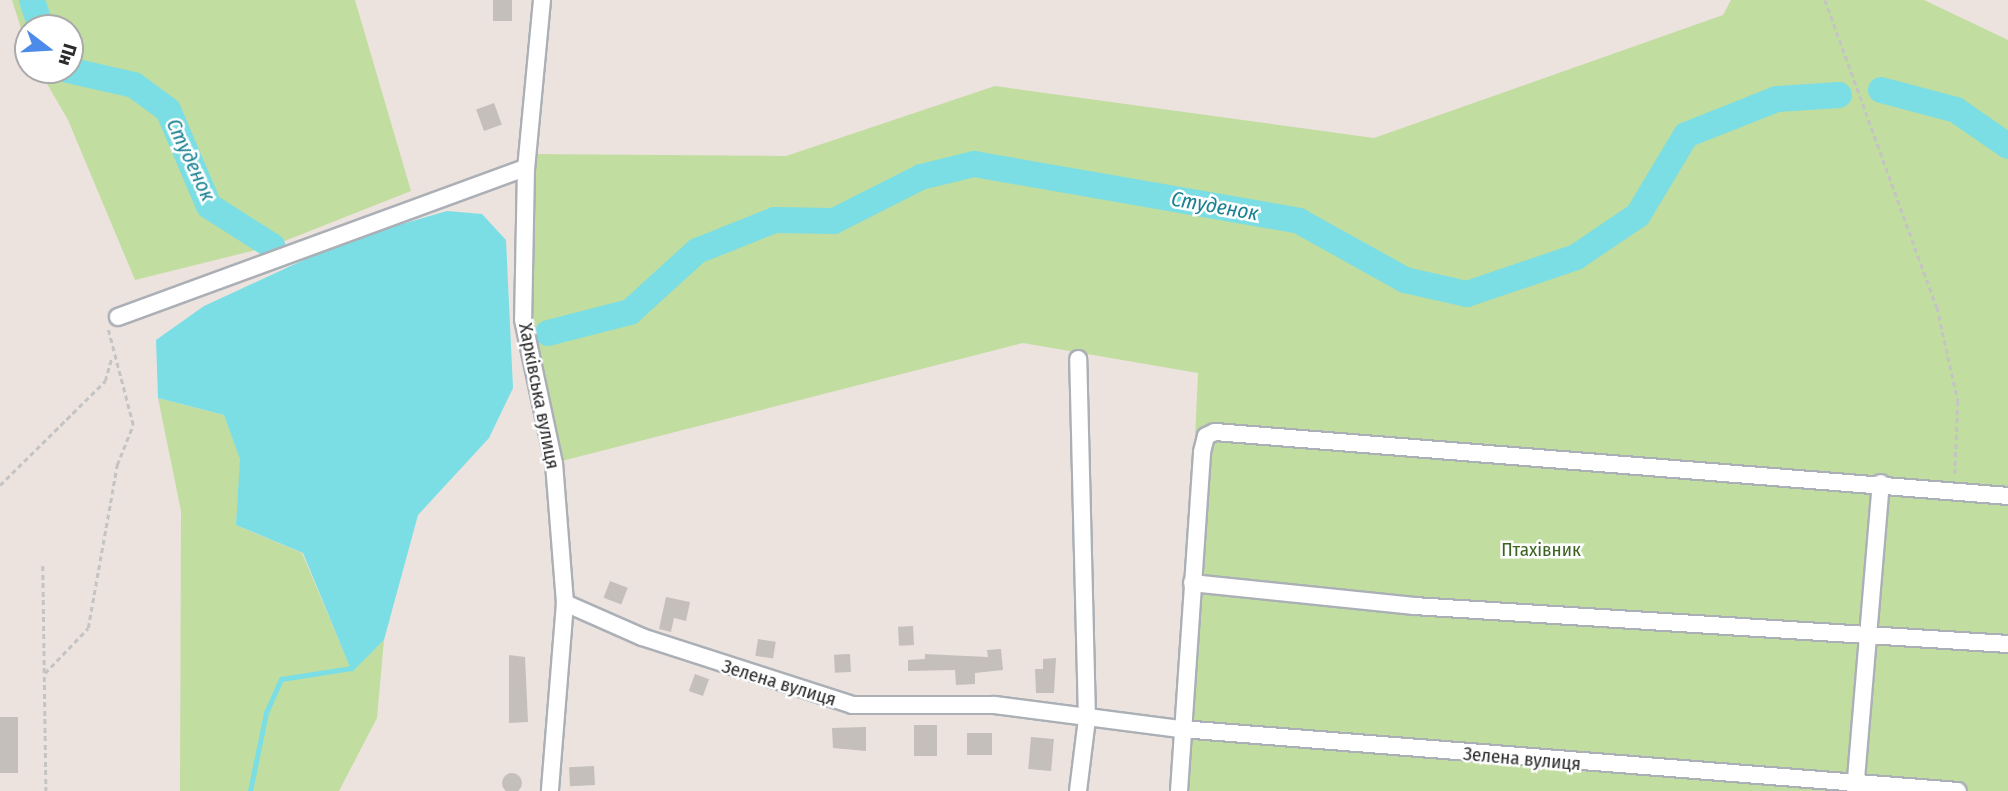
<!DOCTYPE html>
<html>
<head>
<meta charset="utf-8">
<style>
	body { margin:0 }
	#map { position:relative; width:2008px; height:791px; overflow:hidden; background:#ece3df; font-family:"Fira Sans Condensed",sans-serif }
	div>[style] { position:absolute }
	.green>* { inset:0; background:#c2dda0 }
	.water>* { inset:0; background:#7bdee4 }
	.stream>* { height:4.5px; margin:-2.25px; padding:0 2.25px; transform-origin:2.25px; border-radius:2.25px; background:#7bdee4 }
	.river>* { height:26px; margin:-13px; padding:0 13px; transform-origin:13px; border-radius:13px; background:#7bdee4 }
	.building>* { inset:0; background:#c4bfba; transform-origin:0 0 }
	.round { border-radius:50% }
	.path>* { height:2.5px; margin-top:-1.25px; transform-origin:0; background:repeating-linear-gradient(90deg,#c4c4c4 0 5px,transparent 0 8.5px) }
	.roads { filter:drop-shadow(2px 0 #abb0b6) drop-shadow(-2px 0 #abb0b6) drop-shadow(0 2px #abb0b6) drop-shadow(0 -2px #abb0b6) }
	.minor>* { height:16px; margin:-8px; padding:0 8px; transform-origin:8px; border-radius:8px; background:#fff }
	span { translate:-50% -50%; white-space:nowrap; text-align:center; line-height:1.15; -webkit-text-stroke:5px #fff; paint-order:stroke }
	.street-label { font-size:19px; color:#2b2b2b }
	.park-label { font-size:19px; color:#3c6321 }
	.water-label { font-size:21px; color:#198191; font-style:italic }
	.north { position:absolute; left:14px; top:14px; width:70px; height:70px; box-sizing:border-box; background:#fff; border:2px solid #aaa; border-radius:50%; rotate:107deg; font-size:19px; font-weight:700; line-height:28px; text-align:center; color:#2b2b2b }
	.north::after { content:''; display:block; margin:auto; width:24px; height:32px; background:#4d8bea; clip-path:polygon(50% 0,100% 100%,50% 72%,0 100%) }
</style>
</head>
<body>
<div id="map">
	<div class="green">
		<div style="clip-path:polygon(12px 0,355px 0,411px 191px,272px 246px,135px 280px,68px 120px,39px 70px,70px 70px,70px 28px,28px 28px,28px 51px)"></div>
		<div style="clip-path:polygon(1731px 0,1924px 0,2008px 40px,2008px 791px,1179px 791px,1198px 373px,1023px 343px,554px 463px,523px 319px,528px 154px,786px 156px,995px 86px,1374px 138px,1723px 15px)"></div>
		<div style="clip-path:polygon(158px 398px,224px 415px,241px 459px,236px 525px,302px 553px,352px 671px,384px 640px,377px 718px,339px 791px,180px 791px,181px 511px)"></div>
	</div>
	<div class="water">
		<div style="clip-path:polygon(447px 211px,482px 214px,506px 240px,513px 388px,489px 438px,418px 515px,384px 640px,352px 672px,303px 553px,236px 525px,240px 459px,224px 415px,158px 398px,156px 340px,204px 306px,347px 240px)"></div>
	</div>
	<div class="stream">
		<div style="left:250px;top:791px;width:80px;rotate:-78.4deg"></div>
		<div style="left:266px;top:713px;width:37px;rotate:-66deg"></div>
		<div style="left:281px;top:679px;width:71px;rotate:-8.9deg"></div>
	</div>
	<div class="river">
		<div style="left:32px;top:0;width:29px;rotate:72deg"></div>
		<div style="left:68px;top:70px;width:68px;rotate:12.8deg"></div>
		<div style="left:134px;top:85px;width:42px;rotate:36.3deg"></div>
		<div style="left:168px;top:110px;width:104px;rotate:66.9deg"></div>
		<div style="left:209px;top:206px;width:75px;rotate:32.4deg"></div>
		<div style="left:1881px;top:90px;width:78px;rotate:14.9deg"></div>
		<div style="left:1956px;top:110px;width:63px;rotate:34.7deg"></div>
		<div style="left:548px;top:333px;width:85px;rotate:-14.4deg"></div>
		<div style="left:630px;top:312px;width:91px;rotate:-42.3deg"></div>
		<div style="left:697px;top:251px;width:84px;rotate:-21.7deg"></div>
		<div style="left:775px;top:220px;width:59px;rotate:1deg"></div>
		<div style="left:834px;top:221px;width:97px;rotate:-26.8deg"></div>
		<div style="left:921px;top:177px;width:55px;rotate:-13.8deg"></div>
		<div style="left:974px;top:164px;width:330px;rotate:9.9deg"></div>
		<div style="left:1299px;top:221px;width:121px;rotate:29.1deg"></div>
		<div style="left:1405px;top:280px;width:64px;rotate:12.7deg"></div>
		<div style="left:1467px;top:294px;width:115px;rotate:-18.7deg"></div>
		<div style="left:1576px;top:257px;width:75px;rotate:-34.1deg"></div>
		<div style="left:1638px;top:215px;width:93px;rotate:-59deg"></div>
		<div style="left:1686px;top:135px;width:98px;rotate:-21.6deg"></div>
		<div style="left:1777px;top:99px;width:62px;rotate:-3.7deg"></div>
	</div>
	<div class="building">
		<div style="left:493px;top:0;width:19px;height:21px"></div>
		<div style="left:494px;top:103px;width:23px;height:19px;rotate:70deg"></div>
		<div style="left:610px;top:581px;width:19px;height:18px;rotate:21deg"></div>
		<div style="clip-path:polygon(666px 597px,690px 602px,686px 621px,674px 618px,671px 632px,659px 629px)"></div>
		<div style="left:913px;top:626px;width:19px;height:15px;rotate:87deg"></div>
		<div style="left:758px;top:639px;width:18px;height:17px;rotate:9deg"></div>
		<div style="clip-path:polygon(1001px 649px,1003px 670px,975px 673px,975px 684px,956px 685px,955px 670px,908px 671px,908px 660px,925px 659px,925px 654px,988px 657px,987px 650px)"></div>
		<div style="left:850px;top:654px;width:18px;height:16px;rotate:87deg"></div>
		<div style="clip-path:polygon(509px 655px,525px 657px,528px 722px,509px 723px)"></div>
		<div style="clip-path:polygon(1056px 658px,1054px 693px,1036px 693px,1035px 669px,1043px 669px,1043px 659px)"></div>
		<div style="left:695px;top:674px;width:15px;height:18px;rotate:20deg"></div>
		<div style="left:0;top:717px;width:18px;height:56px"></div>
		<div style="left:914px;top:725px;width:23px;height:31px"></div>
		<div style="clip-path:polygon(866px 727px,866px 751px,833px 748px,832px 728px)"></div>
		<div style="left:967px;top:733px;width:25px;height:22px"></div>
		<div style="left:1031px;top:737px;width:23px;height:32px;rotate:5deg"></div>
		<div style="left:594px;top:766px;width:19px;height:25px;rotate:87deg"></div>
		<div class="round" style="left:502px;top:773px;width:20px;height:20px"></div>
	</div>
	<div class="path">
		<div style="left:1825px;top:0;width:327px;rotate:70deg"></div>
		<div style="left:1937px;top:307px;width:96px;rotate:77.4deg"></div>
		<div style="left:1958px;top:401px;width:74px;rotate:92.3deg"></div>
		<div style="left:0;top:485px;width:148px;rotate:-44.7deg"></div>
		<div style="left:105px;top:381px;width:25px;rotate:-74deg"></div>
		<div style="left:43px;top:566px;width:225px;rotate:89.2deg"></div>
		<div style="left:45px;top:673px;width:62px;rotate:-46.3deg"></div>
		<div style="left:88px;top:628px;width:166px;rotate:-79.9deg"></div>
		<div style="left:117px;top:465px;width:43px;rotate:-68.2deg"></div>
		<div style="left:133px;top:425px;width:99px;rotate:-104.6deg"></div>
	</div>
	<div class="roads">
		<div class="minor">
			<div style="left:542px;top:0;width:169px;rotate:95.4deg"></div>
			<div style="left:526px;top:168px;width:151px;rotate:91.1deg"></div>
			<div style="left:523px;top:319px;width:147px;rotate:77.9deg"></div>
			<div style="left:554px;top:463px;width:140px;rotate:85.5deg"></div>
			<div style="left:565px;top:603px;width:189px;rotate:94.6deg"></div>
			<div style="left:118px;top:317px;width:434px;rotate:-20.1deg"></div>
			<div style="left:1192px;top:583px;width:223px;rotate:5.9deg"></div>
			<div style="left:1414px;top:606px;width:595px;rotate:3.66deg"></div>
			<div style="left:565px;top:603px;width:84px;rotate:23.8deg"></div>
			<div style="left:642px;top:637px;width:221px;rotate:17.9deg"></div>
			<div style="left:852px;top:705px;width:143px"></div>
			<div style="left:995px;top:705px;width:188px;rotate:7.4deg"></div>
			<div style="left:1181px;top:729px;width:779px;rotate:4.56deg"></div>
			<div style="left:1078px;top:791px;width:73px;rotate:-82.9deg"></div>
			<div style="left:1087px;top:719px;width:360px;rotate:-91.4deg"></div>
			<div style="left:1179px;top:791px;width:340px;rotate:-86.1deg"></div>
			<div style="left:1202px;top:452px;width:16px;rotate:-76deg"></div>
			<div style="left:1206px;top:436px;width:10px;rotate:-24deg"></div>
			<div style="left:1215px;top:432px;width:796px;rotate:4.61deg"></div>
			<div style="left:1855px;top:791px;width:309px;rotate:-85.2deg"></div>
		</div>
	</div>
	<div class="street-label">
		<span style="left:539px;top:396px;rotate:79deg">Харківська вулиця</span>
		<span style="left:779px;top:683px;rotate:17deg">Зелена вулиця</span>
		<span style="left:1522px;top:759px;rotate:5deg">Зелена вулиця</span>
	</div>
	<div class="park-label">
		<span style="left:1541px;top:550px">Птахівник</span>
	</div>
	<div class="water-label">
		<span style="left:191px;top:160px;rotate:65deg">Студенок</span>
		<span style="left:1215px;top:206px;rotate:10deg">Студенок</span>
	</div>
	<div class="north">Пн</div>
</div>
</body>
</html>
